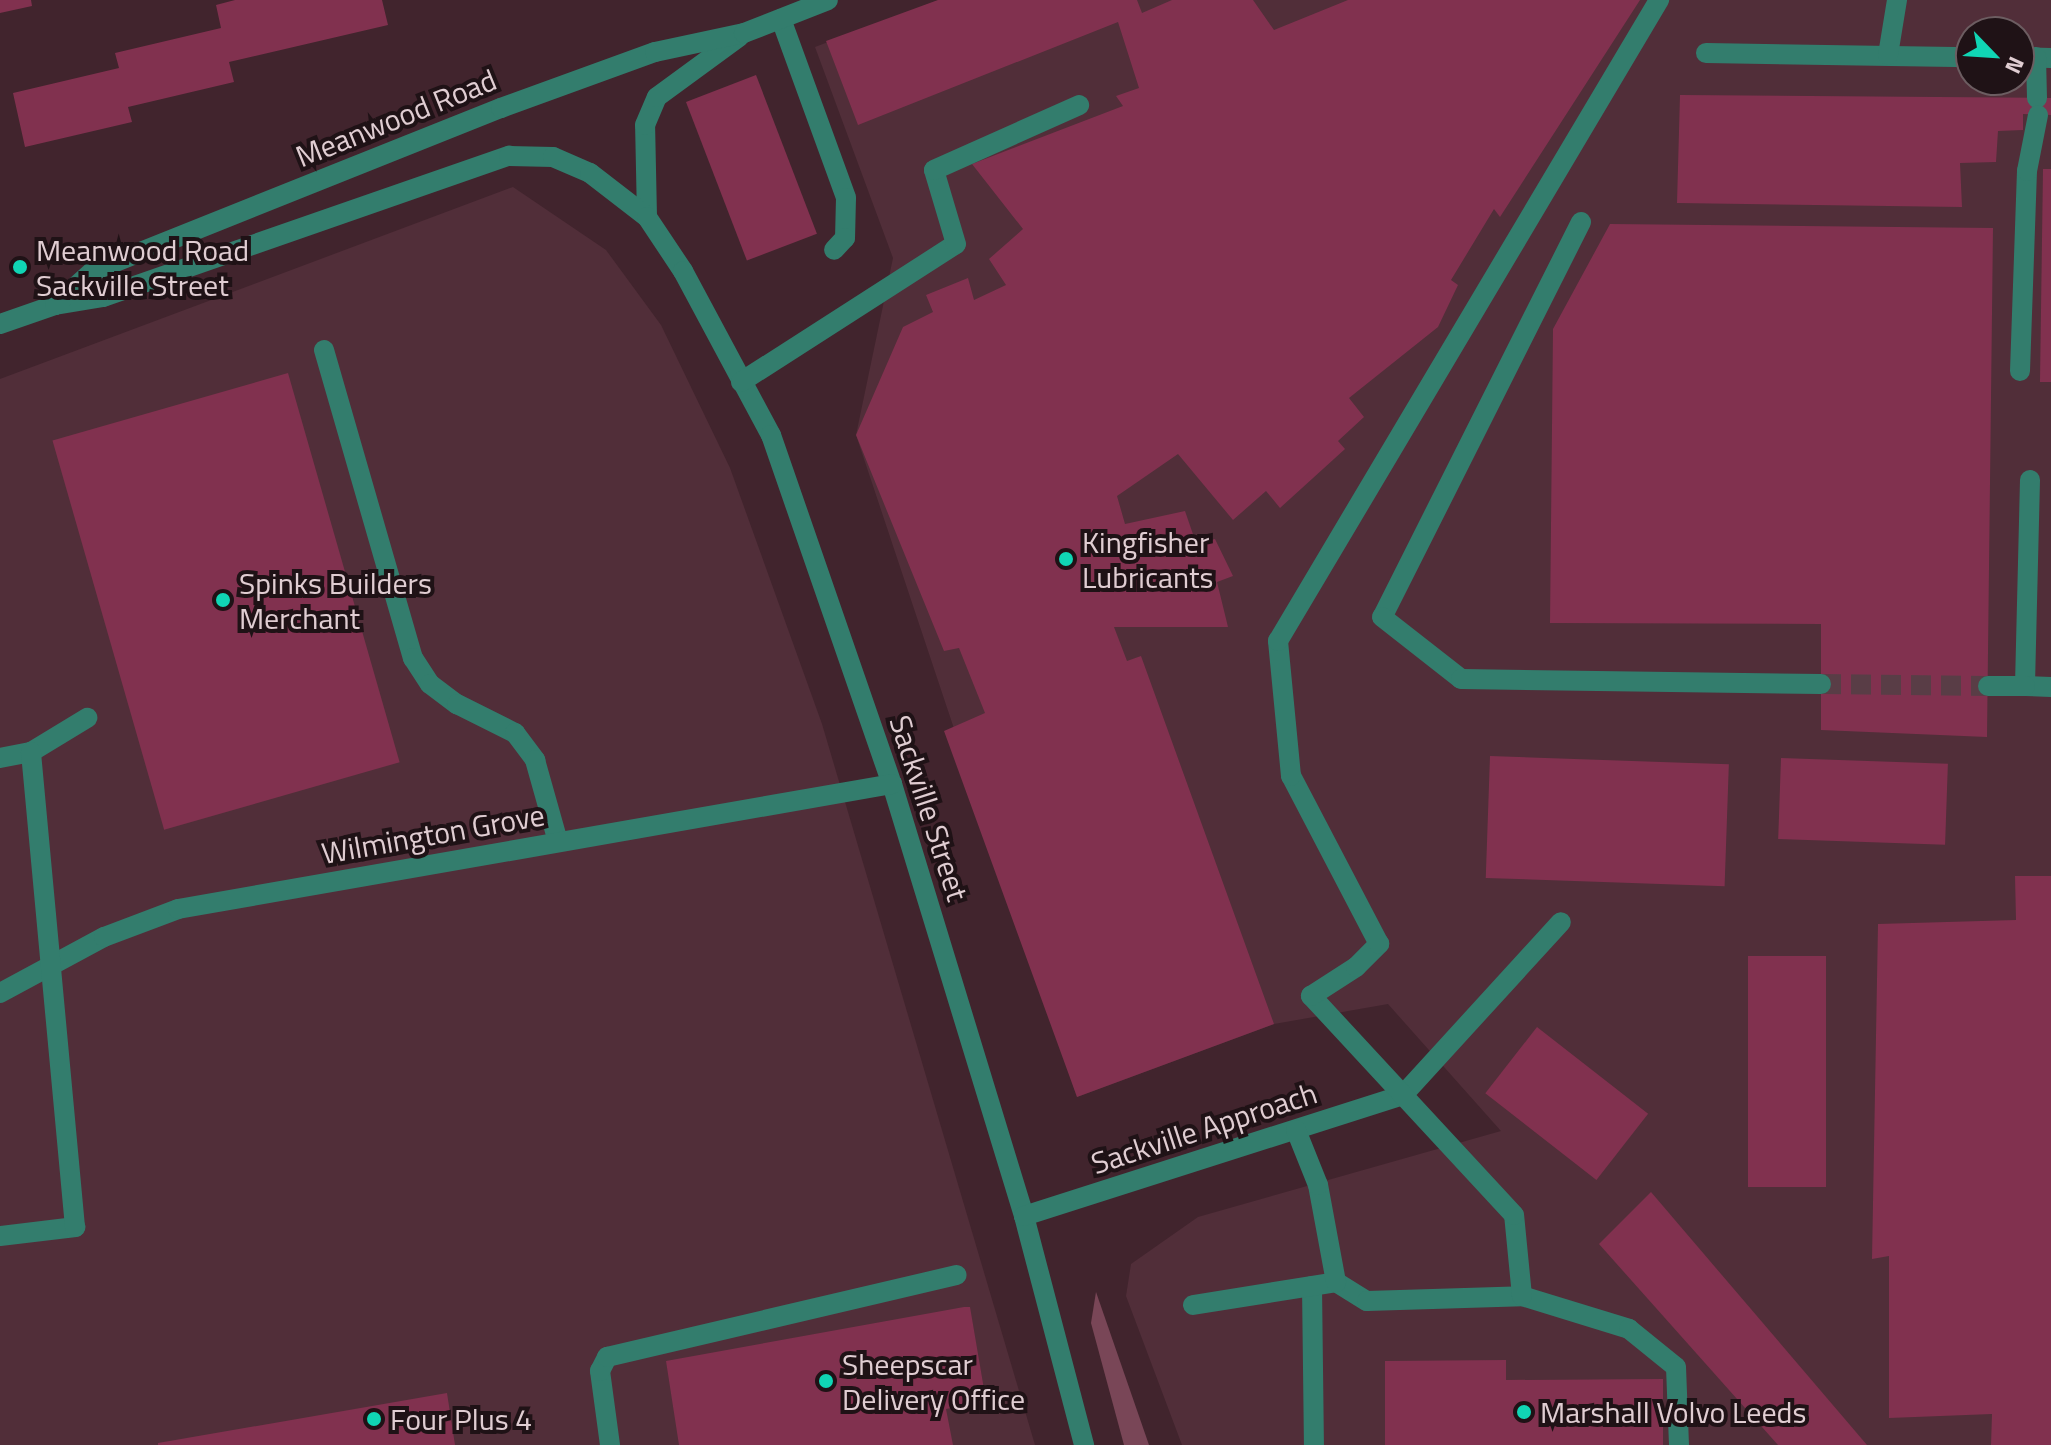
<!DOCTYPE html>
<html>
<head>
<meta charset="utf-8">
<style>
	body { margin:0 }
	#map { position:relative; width:2051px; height:1445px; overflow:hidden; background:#41242d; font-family:"Titillium Web",sans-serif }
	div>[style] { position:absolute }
	.built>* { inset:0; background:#512e39 }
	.green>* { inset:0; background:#794657 }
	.building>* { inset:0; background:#81314f; transform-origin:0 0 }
	.minor-tunnel>* { height:20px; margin-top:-10px; transform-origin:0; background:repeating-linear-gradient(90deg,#593d46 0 20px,transparent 0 30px) }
	.minor>* { height:20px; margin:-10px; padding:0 10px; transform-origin:10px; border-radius:10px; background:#337d6d }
	.dots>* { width:22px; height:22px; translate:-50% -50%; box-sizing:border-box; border:4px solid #1f1216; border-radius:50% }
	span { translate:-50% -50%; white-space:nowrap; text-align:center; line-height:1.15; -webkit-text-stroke:8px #1f1216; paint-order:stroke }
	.street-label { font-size:30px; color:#e0cdd2 }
	.poi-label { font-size:30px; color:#e0cdd2 }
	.left { translate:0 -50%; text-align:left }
	.north { position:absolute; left:1955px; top:16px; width:80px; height:80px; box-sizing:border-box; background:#1f1216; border:2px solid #6c5d61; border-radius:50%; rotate:115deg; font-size:22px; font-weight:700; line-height:32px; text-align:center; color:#e0cdd2 }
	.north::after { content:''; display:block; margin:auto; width:28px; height:36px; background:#10d5b4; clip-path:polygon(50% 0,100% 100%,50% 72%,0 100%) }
</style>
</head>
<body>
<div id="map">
	<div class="built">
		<div style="clip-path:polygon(evenodd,939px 0,2051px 0,2051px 1445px,1182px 1445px,1126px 1296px,1131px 1264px,1198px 1217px,1501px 1131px,1388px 1004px,1274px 1024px,1077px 1097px,856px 435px,893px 258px,815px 47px,939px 0,1971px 32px,2019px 32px,2019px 80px,1971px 80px,1971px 32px)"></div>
		<div style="clip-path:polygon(513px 187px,606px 250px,661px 325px,730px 468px,822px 724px,1035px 1445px,0 1445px,0 379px)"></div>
	</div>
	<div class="green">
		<div style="clip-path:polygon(1096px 1292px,1149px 1445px,1124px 1445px,1091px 1323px)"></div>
	</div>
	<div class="building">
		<div style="clip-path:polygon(0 0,31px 0,32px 6px,0 13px)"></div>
		<div style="clip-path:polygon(235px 0,382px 0,388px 25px,229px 62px,234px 82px,128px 107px,132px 122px,25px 147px,13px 93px,119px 68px,115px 53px,221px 28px,216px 5px)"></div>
		<div style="clip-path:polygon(938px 0,1137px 0,1142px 13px,1172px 0,1253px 0,1274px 30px,1348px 0,1640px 0,1500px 217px,1494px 209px,1451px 280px,1458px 285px,1438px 327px,1349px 398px,1364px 417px,1338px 441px,1345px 449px,1280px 508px,1266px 491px,1233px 520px,1178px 454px,1117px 496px,1125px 524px,1185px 511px,1196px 543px,1215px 539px,1233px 576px,1217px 582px,1228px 627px,1114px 627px,1127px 661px,1141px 656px,1274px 1024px,1077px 1097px,944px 731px,985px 713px,959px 648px,944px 651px,856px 435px,903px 327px,933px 312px,926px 295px,968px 278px,974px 300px,1006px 285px,989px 259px,1023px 229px,972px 164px,1123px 106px,1116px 96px,1139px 88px,1118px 22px,858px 125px,826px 41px)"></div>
		<div style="left:756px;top:75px;width:170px;height:75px;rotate:69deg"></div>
		<div style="clip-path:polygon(1680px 95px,2051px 98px,2051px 115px,2023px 114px,2023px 130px,1998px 131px,1996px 162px,1960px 163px,1962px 207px,1677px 203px)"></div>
		<div style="clip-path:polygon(2043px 169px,2051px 169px,2051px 382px,2040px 382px)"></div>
		<div style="clip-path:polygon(1610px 224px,1993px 228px,1987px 737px,1821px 730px,1821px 624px,1550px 623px,1553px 329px)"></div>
		<div style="left:288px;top:373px;width:405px;height:245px;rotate:74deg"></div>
		<div style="left:1490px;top:756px;width:239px;height:122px;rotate:2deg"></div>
		<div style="left:1781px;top:758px;width:167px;height:81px;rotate:2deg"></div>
		<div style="clip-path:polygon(2015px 876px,2051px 876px,2051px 1445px,1991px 1445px,1992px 1414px,1889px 1418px,1889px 1256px,1872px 1259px,1878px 924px,2016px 920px)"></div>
		<div style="left:1826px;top:956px;width:231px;height:78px;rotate:90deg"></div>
		<div style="left:1537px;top:1027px;width:141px;height:84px;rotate:38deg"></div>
		<div style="clip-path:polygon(1651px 1192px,1867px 1445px,1778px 1445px,1599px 1244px)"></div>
		<div style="clip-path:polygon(964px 1307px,970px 1307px,986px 1401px,946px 1409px,953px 1445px,679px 1445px,666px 1361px)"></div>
		<div style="clip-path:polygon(1506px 1360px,1506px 1380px,1663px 1379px,1663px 1445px,1385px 1445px,1385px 1361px)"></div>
		<div style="clip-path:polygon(447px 1393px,455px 1445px,158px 1445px,158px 1443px)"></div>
	</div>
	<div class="minor-tunnel">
		<div style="left:1821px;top:684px;width:167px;rotate:0.7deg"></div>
	</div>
	<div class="minor">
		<div style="left:781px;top:19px;width:190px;rotate:70deg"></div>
		<div style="left:846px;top:198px;width:40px;rotate:91.4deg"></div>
		<div style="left:845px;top:238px;width:16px;rotate:133deg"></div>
		<div style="left:1706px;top:53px;width:265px;rotate:0.9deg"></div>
		<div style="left:1888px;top:55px;width:56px;rotate:-80.7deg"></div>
		<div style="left:2019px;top:57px;width:32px;rotate:2deg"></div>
		<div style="left:2036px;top:57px;width:41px;rotate:88.6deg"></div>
		<div style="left:647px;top:217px;width:92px;rotate:-91.2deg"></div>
		<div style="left:645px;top:125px;width:30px;rotate:-67deg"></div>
		<div style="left:657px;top:97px;width:102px;rotate:-36.2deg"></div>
		<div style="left:1581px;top:222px;width:442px;rotate:116.7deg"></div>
		<div style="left:1382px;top:617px;width:100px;rotate:38.1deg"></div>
		<div style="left:1461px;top:679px;width:360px;rotate:0.8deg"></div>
		<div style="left:55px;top:305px;width:49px;rotate:-9.5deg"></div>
		<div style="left:103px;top:297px;width:430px;rotate:-19.2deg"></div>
		<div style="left:509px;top:156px;width:44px;rotate:1.3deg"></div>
		<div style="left:553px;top:157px;width:40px;rotate:23.4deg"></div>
		<div style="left:590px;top:173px;width:72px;rotate:37.7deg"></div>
		<div style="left:647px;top:217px;width:65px;rotate:56.3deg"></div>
		<div style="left:683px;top:271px;width:186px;rotate:61.8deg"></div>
		<div style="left:771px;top:435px;width:369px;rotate:70.9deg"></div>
		<div style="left:892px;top:784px;width:452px;rotate:73deg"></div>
		<div style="left:1024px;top:1216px;width:237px;rotate:75.3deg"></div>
		<div style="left:0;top:324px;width:58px;rotate:-19.1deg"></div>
		<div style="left:55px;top:305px;width:51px;rotate:-41.8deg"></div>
		<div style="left:93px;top:271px;width:439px;rotate:-21.8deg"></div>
		<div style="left:501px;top:108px;width:164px;rotate:-20deg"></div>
		<div style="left:655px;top:52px;width:91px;rotate:-12.1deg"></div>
		<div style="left:744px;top:33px;width:90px;rotate:-21.4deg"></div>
		<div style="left:324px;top:350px;width:321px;rotate:73.9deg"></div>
		<div style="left:413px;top:658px;width:31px;rotate:57deg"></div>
		<div style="left:430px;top:684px;width:34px;rotate:37deg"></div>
		<div style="left:457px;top:704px;width:65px;rotate:26.6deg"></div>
		<div style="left:515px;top:733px;width:34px;rotate:53deg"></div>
		<div style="left:535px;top:760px;width:85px;rotate:74.3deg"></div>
		<div style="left:2020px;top:371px;width:200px;rotate:-88deg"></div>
		<div style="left:2027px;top:171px;width:57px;rotate:-78.9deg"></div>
		<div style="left:741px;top:382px;width:255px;rotate:-32.7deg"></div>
		<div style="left:956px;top:244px;width:77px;rotate:-106.6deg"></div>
		<div style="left:934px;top:170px;width:159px;rotate:-24.1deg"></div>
		<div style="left:2030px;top:480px;width:206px;rotate:91.4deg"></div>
		<div style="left:2025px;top:686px;width:26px;rotate:2deg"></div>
		<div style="left:1988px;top:686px;width:37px"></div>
		<div style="left:0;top:758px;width:32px;rotate:-11deg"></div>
		<div style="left:31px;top:752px;width:66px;rotate:-31.3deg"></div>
		<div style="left:0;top:993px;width:118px;rotate:-28.3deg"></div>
		<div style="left:104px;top:937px;width:79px;rotate:-20.7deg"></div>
		<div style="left:178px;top:909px;width:725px;rotate:-9.93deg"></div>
		<div style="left:1024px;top:1216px;width:398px;rotate:-17.7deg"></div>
		<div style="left:1403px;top:1095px;width:234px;rotate:-47.6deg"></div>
		<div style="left:0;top:1236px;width:76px;rotate:-6.8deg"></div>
		<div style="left:75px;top:1227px;width:477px;rotate:-95.3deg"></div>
		<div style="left:1336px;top:1282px;width:36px;rotate:32deg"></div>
		<div style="left:1367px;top:1301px;width:155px;rotate:-1.8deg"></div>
		<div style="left:1522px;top:1296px;width:112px;rotate:17.1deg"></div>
		<div style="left:1629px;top:1329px;width:60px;rotate:39deg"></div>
		<div style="left:1676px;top:1367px;width:78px;rotate:87.8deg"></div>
		<div style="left:1312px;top:1286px;width:159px;rotate:89.3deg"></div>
		<div style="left:1522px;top:1296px;width:81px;rotate:-95.6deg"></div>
		<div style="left:1514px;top:1215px;width:299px;rotate:-132.8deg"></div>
		<div style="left:1311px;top:996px;width:54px;rotate:-32.8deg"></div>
		<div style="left:1356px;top:967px;width:33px;rotate:-45deg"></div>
		<div style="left:1379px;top:944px;width:190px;rotate:-117.6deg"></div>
		<div style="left:1291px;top:776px;width:136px;rotate:-95.5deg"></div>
		<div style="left:1278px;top:641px;width:746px;rotate:-59.27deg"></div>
		<div style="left:1193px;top:1305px;width:145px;rotate:-9.1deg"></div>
		<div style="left:1336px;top:1282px;width:99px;rotate:-100.5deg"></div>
		<div style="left:1318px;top:1185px;width:59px;rotate:-111.8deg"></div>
		<div style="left:610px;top:1445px;width:75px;rotate:-97.7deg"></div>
		<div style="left:600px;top:1371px;width:16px;rotate:-63deg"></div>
		<div style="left:607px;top:1357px;width:359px;rotate:-13.2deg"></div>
	</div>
	<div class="dots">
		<div style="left:20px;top:267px;background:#10d5b4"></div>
		<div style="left:1066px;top:559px;background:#10d5b4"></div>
		<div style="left:223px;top:600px;background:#10d5b4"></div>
		<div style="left:826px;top:1381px;background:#10d5b4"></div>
		<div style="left:1524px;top:1412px;background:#10d5b4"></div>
		<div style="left:374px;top:1419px;background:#10d5b4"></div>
	</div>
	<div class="street-label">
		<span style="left:396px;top:118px;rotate:-22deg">Meanwood Road</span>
		<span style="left:929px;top:808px;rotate:72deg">Sackville Street</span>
		<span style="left:433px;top:834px;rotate:-10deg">Wilmington Grove</span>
		<span style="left:1204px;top:1128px;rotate:-18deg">Sackville Approach</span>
	</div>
	<div class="poi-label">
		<span class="left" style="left:36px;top:267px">Meanwood Road<br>Sackville Street</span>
		<span class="left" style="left:1082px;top:559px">Kingfisher<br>Lubricants</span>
		<span class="left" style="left:239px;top:600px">Spinks Builders<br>Merchant</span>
		<span class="left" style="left:842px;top:1381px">Sheepscar<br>Delivery Office</span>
		<span class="left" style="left:1540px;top:1412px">Marshall Volvo Leeds</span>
		<span class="left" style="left:390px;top:1419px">Four Plus 4</span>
	</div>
	<div class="north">N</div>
</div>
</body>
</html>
